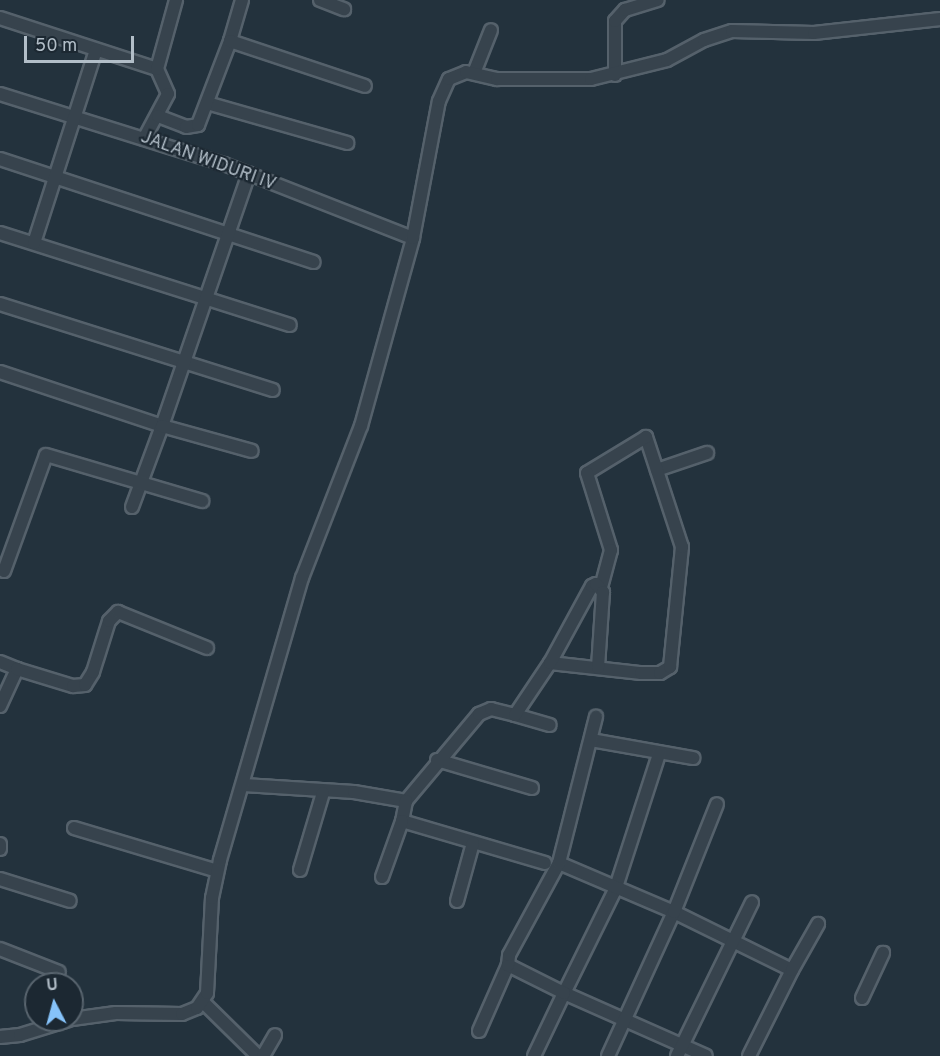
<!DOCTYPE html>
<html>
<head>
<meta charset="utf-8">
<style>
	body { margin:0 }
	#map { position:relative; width:940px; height:1056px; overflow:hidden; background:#23323d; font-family:Overpass,sans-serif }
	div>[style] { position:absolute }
	.roads { filter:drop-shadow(2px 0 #55616b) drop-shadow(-2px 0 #55616b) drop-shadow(0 2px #55616b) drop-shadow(0 -2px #55616b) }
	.minor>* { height:12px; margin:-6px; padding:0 6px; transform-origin:6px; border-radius:6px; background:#37434d }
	span { translate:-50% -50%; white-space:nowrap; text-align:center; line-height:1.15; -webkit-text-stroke:4.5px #1c2832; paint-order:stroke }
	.street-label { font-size:18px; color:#b2bec8 }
	.north { position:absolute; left:24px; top:972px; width:60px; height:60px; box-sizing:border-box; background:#1c2832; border:2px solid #58646e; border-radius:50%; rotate:354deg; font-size:16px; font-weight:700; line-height:24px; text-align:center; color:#b2bec8 }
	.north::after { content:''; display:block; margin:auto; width:21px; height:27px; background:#86c3fa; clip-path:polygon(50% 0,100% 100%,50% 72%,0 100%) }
	.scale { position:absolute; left:24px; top:36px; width:110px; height:27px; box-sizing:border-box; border:3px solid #b2bec8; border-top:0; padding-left:8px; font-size:18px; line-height:21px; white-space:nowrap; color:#b2bec8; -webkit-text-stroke:4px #1c2832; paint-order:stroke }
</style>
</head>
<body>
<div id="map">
	<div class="roads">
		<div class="minor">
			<div style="left:320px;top:0;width:26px;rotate:21deg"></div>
			<div style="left:0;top:18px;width:165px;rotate:18deg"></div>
			<div style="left:157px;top:69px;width:27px;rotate:66deg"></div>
			<div style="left:168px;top:94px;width:51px;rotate:118.1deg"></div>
			<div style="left:230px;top:41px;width:43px;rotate:-73.7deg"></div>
			<div style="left:157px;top:69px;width:72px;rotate:-74.6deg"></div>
			<div style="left:474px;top:73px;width:46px;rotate:-68.4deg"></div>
			<div style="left:615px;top:75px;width:54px;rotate:-90deg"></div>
			<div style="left:615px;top:21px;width:15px;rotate:-48deg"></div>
			<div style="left:625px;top:10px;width:34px;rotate:-17deg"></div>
			<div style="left:0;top:94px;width:235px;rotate:17.4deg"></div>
			<div style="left:224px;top:164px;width:203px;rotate:21.4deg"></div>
			<div style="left:207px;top:103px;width:146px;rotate:15.9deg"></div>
			<div style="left:158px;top:116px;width:30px;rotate:21deg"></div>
			<div style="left:186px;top:127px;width:12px;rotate:-9deg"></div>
			<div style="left:198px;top:125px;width:90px;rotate:-69.1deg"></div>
			<div style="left:230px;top:41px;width:142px;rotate:18.4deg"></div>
			<div style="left:0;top:159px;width:330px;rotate:18.2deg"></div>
			<div style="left:0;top:233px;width:304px;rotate:17.6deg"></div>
			<div style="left:34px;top:243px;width:203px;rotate:-72.2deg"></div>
			<div style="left:0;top:304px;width:286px;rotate:17.5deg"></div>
			<div style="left:0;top:372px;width:171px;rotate:18.4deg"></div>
			<div style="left:162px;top:426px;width:267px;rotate:-71deg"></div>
			<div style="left:657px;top:470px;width:53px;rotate:-18.8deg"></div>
			<div style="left:132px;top:507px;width:86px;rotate:-69.7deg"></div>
			<div style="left:162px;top:426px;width:93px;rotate:15.5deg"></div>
			<div style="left:4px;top:571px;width:123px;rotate:-70.1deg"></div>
			<div style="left:46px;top:455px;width:163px;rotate:16.4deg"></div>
			<div style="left:0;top:662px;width:18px;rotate:22deg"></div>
			<div style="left:550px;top:663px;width:92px;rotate:6.3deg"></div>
			<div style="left:641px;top:673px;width:19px"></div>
			<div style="left:660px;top:673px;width:12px;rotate:-31deg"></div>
			<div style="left:670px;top:667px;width:121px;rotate:-84.3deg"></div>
			<div style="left:682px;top:547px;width:116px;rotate:-108.1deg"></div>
			<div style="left:646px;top:437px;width:69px;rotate:148.6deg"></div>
			<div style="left:587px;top:473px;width:81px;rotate:72.7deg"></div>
			<div style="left:611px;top:550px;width:38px;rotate:105deg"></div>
			<div style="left:0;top:706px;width:41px;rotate:-65.3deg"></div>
			<div style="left:17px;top:669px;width:59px;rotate:16.9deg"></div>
			<div style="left:73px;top:686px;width:12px;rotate:-5deg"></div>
			<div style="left:85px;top:685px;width:15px;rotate:-58deg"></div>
			<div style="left:93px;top:672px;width:53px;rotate:-72.6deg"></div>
			<div style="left:109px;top:621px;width:13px;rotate:-45deg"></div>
			<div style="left:118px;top:612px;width:96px;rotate:22deg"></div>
			<div style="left:515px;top:715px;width:36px;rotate:16deg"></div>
			<div style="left:591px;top:740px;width:104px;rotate:10deg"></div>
			<div style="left:659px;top:754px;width:143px;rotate:107.9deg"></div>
			<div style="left:615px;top:890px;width:115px;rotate:116.3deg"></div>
			<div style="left:564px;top:993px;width:155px;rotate:23.9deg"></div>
			<div style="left:437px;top:760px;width:99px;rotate:16.4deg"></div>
			<div style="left:244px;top:785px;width:110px;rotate:3.6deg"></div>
			<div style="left:354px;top:792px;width:53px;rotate:9.8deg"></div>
			<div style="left:406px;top:801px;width:114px;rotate:-50deg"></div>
			<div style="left:479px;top:714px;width:13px;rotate:-23deg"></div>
			<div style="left:491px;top:709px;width:25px;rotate:14deg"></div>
			<div style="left:515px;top:715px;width:63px;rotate:-56.1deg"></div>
			<div style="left:550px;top:663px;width:88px;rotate:-61.4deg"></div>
			<div style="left:592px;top:586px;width:4px;rotate:-27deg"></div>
			<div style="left:596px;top:584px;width:11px;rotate:49deg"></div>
			<div style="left:603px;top:592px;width:76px;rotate:93.8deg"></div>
			<div style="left:406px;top:801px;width:20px;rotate:101deg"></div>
			<div style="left:402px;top:821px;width:149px;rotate:16.4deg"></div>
			<div style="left:74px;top:828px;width:149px;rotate:16.7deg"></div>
			<div style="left:0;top:844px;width:5px;rotate:90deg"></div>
			<div style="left:559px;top:863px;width:125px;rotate:23.1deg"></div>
			<div style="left:674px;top:912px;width:131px;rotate:26.2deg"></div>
			<div style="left:792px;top:970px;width:96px;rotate:116.6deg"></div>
			<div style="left:300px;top:870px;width:80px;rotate:-73.4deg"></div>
			<div style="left:382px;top:877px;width:59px;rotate:-70.3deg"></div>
			<div style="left:0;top:879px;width:73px;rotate:17.4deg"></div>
			<div style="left:457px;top:901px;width:60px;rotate:-74.6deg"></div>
			<div style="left:0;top:949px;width:63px;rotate:21.3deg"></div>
			<div style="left:792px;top:970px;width:53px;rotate:-60.5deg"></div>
			<div style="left:862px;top:998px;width:50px;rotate:-65deg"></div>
			<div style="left:203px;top:1002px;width:77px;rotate:44.5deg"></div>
			<div style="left:72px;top:1019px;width:44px;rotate:-7.8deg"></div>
			<div style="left:116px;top:1013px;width:66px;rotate:0.9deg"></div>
			<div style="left:182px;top:1014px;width:16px;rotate:-22deg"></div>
			<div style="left:197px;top:1008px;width:18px;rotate:-56deg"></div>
			<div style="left:207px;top:993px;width:95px;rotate:-87deg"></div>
			<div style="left:212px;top:898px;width:39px;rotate:-78deg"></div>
			<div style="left:220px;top:860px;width:294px;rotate:-73.8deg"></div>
			<div style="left:302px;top:578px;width:163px;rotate:-68.8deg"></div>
			<div style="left:361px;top:426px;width:195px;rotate:-74.5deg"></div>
			<div style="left:413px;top:238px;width:139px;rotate:-79.3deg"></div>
			<div style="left:439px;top:101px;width:24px;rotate:-66deg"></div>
			<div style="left:449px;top:79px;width:18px;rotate:-22deg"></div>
			<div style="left:466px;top:72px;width:32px;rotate:13deg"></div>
			<div style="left:497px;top:79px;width:94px"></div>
			<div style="left:591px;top:79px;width:78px;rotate:-14deg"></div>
			<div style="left:667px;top:60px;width:42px;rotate:-28.4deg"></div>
			<div style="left:704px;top:40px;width:29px;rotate:-18deg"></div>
			<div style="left:732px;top:31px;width:82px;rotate:1.4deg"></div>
			<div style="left:814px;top:33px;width:127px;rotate:-6.3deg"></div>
			<div style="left:479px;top:1031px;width:72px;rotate:-66.3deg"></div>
			<div style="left:0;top:1037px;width:20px;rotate:-6deg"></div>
			<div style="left:20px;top:1035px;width:51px;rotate:-17deg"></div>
			<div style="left:263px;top:1056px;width:24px;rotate:-60deg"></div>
			<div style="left:534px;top:1056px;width:70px;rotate:-64.5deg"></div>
			<div style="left:564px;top:993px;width:63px;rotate:-153.4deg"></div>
			<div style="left:508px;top:965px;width:10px;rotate:-84deg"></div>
			<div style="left:509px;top:955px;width:105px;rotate:-61.5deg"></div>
			<div style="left:559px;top:863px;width:151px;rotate:-75.8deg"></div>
			<div style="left:608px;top:1056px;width:158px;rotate:-65.4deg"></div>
			<div style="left:674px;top:912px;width:116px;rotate:-68.3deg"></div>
			<div style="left:677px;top:1056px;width:171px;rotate:-64deg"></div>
		</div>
	</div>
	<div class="street-label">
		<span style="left:208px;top:162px;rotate:20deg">JALAN WIDURI IV</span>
	</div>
	<div class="north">U</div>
	<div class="scale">50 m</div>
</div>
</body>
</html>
